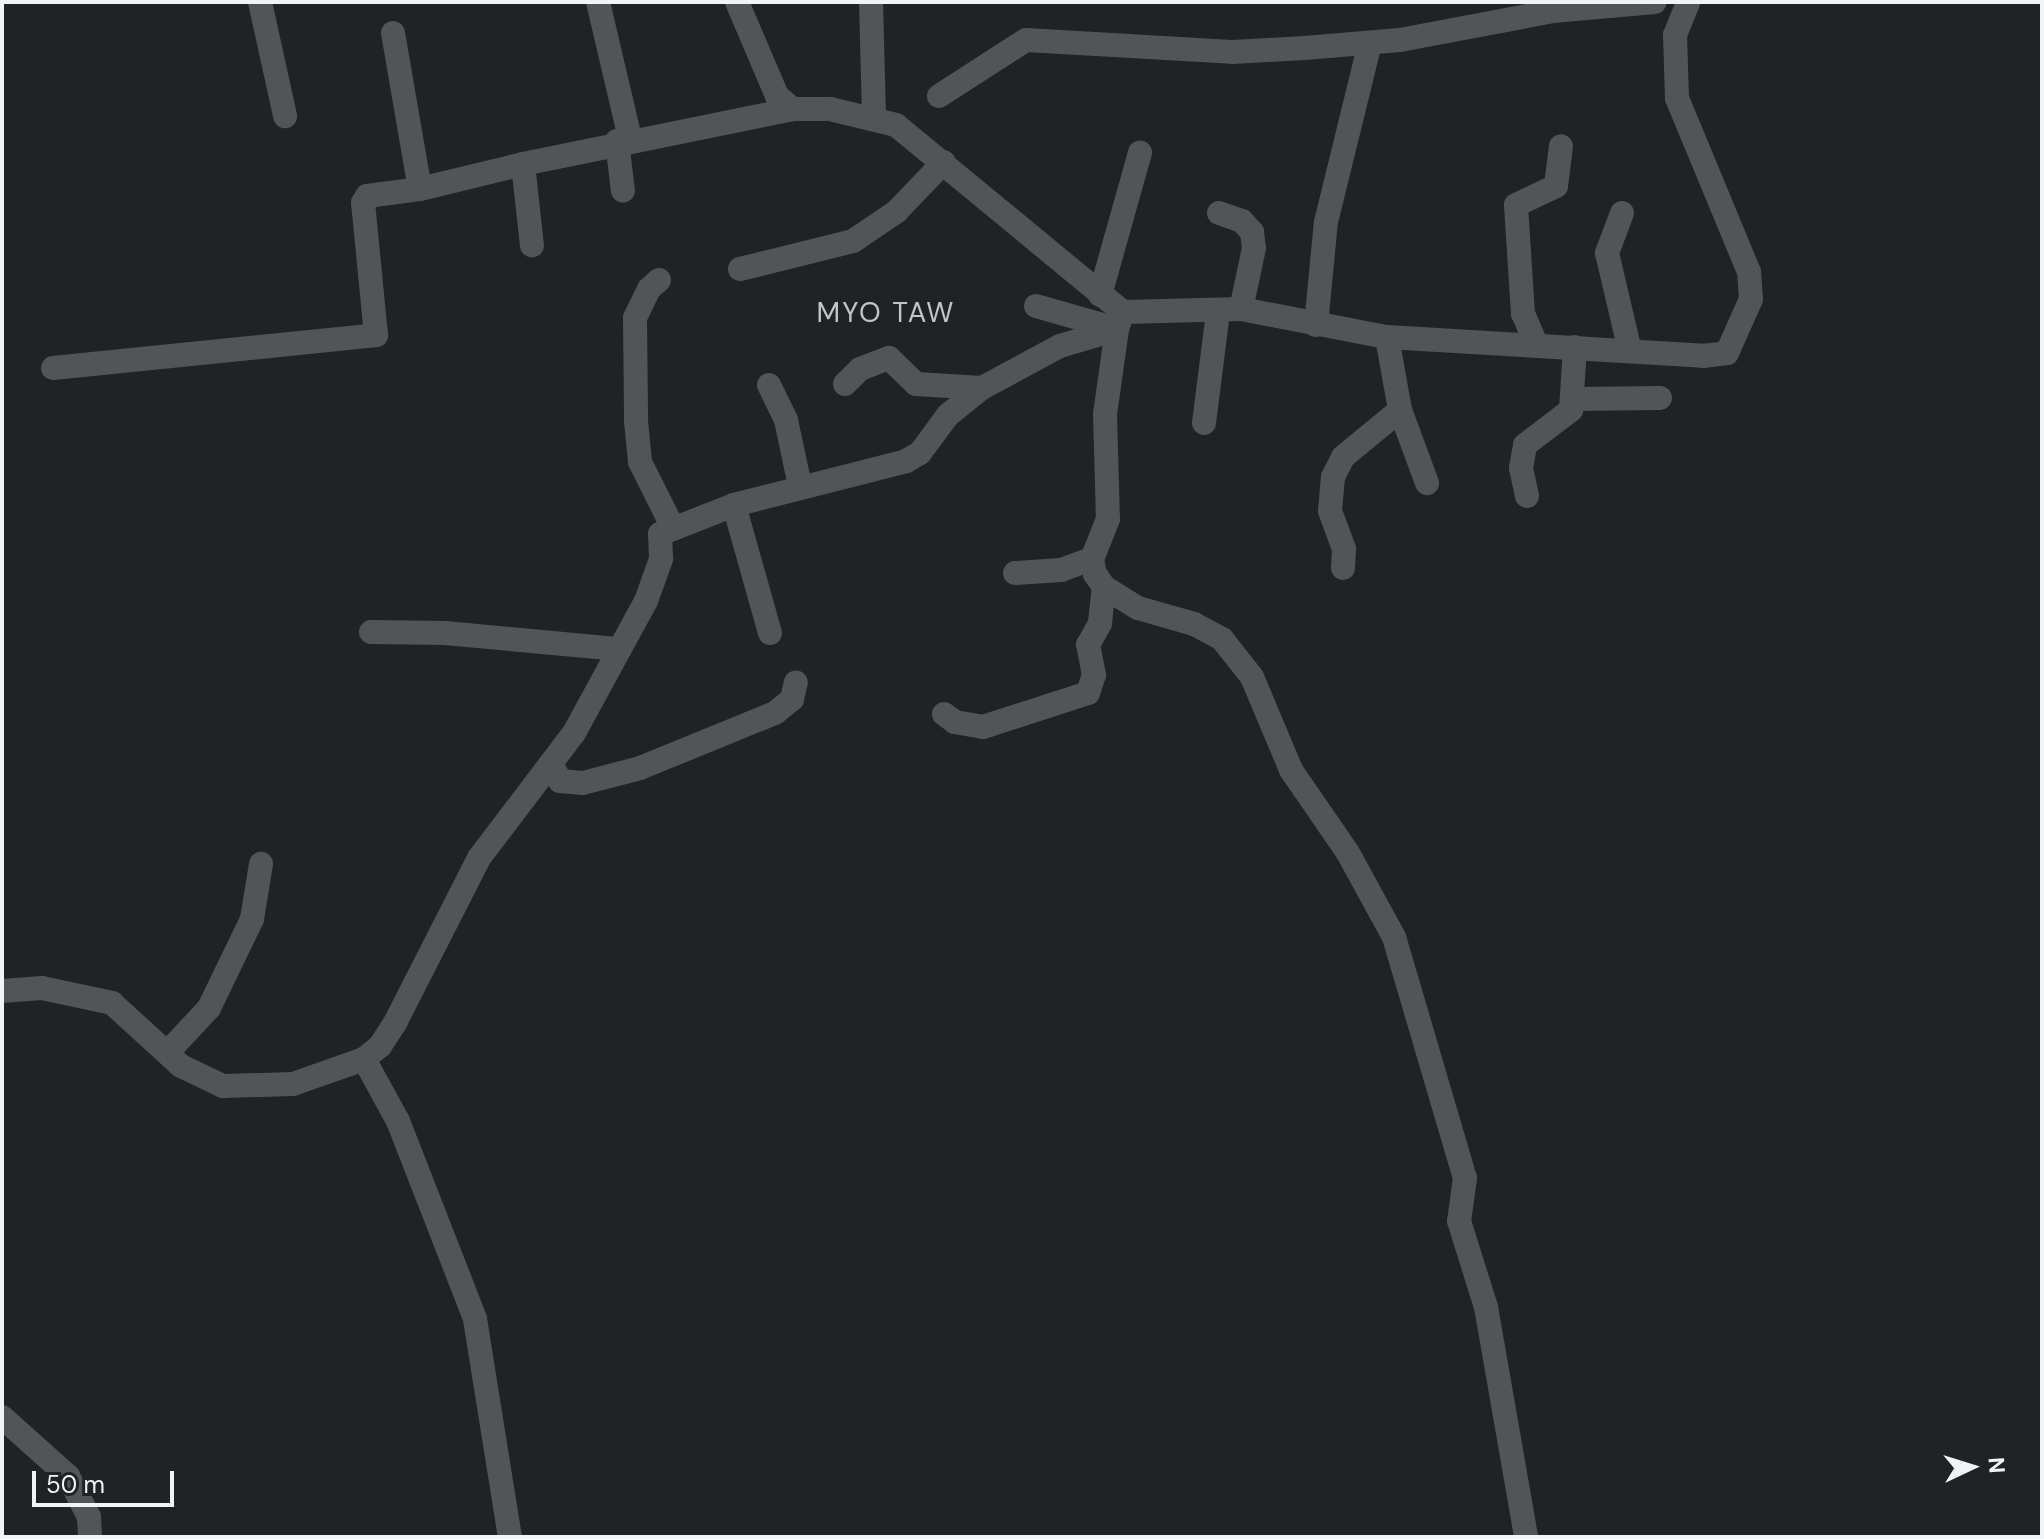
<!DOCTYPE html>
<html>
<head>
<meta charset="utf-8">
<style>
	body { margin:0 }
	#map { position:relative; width:2044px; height:1539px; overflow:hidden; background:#202226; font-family:"DM Sans",sans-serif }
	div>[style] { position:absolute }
	.minor>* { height:24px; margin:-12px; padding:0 12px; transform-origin:12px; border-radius:12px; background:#535456 }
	span { translate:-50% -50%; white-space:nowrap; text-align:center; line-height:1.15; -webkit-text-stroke:6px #202226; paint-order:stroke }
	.quarter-label { font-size:28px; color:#c1c4c9; letter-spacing:2px }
	.frame { position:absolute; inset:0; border:4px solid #f2f3f6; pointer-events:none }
	.north { position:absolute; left:1932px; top:1427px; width:80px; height:80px; -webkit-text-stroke:6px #202226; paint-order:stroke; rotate:86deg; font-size:22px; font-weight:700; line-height:32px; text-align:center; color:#f2f3f6 }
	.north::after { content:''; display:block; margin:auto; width:28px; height:36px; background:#f2f3f6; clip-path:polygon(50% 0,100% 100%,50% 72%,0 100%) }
	.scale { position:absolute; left:32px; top:1471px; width:142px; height:36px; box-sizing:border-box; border:4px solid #f2f3f6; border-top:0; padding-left:10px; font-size:24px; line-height:28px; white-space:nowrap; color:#f2f3f6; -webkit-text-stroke:6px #202226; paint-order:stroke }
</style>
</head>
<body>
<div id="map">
	<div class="minor">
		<div style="left:260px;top:2px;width:117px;rotate:77.6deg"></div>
		<div style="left:598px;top:2px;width:140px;rotate:76.8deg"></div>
		<div style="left:737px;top:2px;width:102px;rotate:66.9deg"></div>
		<div style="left:777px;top:96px;width:21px;rotate:39deg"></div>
		<div style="left:793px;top:109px;width:37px"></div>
		<div style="left:830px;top:109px;width:68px;rotate:13.6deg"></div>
		<div style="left:896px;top:125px;width:294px;rotate:39.5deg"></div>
		<div style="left:1123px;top:312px;width:118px;rotate:-1.5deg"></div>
		<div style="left:1241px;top:309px;width:149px;rotate:10.9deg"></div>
		<div style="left:1387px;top:337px;width:317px;rotate:3.4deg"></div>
		<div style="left:1703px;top:356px;width:24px;rotate:-7deg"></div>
		<div style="left:1727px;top:353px;width:59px;rotate:-66deg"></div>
		<div style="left:1751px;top:299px;width:27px;rotate:-94deg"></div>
		<div style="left:1749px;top:272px;width:188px;rotate:-112.5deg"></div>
		<div style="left:1677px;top:98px;width:63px;rotate:-91.8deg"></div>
		<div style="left:1675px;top:35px;width:35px;rotate:-68deg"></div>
		<div style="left:871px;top:2px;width:114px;rotate:88.5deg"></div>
		<div style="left:393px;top:33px;width:158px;rotate:80.2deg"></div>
		<div style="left:939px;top:96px;width:103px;rotate:-32.8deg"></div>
		<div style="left:1026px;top:40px;width:206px;rotate:3.3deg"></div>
		<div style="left:1232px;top:52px;width:73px;rotate:-3.1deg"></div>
		<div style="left:1305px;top:48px;width:95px;rotate:-4.8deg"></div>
		<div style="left:1400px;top:40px;width:156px;rotate:-10.7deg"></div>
		<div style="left:1553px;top:11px;width:102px;rotate:-5deg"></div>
		<div style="left:617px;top:141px;width:50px;rotate:83.2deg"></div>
		<div style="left:523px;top:164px;width:276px;rotate:-11.5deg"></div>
		<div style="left:1219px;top:213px;width:24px;rotate:19deg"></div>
		<div style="left:1242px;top:221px;width:15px;rotate:48deg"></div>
		<div style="left:1252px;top:232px;width:16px;rotate:83deg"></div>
		<div style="left:1254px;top:248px;width:62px;rotate:102deg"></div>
		<div style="left:1622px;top:213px;width:43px;rotate:110.6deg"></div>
		<div style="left:1607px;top:253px;width:101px;rotate:76.8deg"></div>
		<div style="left:740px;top:269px;width:116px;rotate:-13.9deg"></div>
		<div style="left:853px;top:241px;width:52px;rotate:-34deg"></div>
		<div style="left:896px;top:212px;width:69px;rotate:-46.2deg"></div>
		<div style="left:659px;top:280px;width:13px;rotate:138deg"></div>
		<div style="left:649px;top:289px;width:32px;rotate:116deg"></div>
		<div style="left:635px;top:318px;width:103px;rotate:89.4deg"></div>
		<div style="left:636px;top:421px;width:41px;rotate:84.4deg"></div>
		<div style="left:640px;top:462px;width:74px;rotate:63.4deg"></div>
		<div style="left:1100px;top:295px;width:148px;rotate:-74.3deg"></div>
		<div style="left:1036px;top:306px;width:84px;rotate:15.9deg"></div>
		<div style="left:1117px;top:329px;width:86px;rotate:98deg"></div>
		<div style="left:1105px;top:414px;width:105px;rotate:88.4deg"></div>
		<div style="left:1108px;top:519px;width:43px;rotate:111.8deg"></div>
		<div style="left:1092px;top:559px;width:15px;rotate:79deg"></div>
		<div style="left:1095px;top:574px;width:16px;rotate:55deg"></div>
		<div style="left:1104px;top:587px;width:40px;rotate:32deg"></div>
		<div style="left:1138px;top:608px;width:58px;rotate:15.9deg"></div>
		<div style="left:1194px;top:624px;width:32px;rotate:28deg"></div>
		<div style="left:1222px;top:639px;width:48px;rotate:51.7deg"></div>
		<div style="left:1252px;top:677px;width:101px;rotate:67.2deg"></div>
		<div style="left:1291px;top:770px;width:101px;rotate:55.5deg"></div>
		<div style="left:1348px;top:853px;width:96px;rotate:61.3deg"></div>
		<div style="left:1394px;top:937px;width:251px;rotate:73.6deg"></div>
		<div style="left:1465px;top:1178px;width:43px;rotate:97.9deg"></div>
		<div style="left:1459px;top:1221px;width:90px;rotate:72.6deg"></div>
		<div style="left:1486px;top:1307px;width:233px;rotate:80.1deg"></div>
		<div style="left:1316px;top:325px;width:103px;rotate:-84.5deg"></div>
		<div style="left:1326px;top:222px;width:184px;rotate:-76.2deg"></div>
		<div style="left:1387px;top:337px;width:74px;rotate:79.9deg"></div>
		<div style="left:1400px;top:410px;width:78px;rotate:69.7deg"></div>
		<div style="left:1536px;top:344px;width:33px;rotate:-113deg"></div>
		<div style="left:1523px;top:314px;width:109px;rotate:-93.7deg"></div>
		<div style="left:1516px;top:205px;width:44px;rotate:-25.4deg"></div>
		<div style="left:1556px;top:186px;width:40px;rotate:-82.9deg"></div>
		<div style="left:53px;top:368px;width:325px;rotate:-5.8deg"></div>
		<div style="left:376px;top:335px;width:133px;rotate:-95.6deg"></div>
		<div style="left:363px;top:203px;width:8px;rotate:-60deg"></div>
		<div style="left:367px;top:196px;width:53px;rotate:-7.5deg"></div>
		<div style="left:420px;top:189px;width:106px;rotate:-13.6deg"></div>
		<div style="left:523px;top:164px;width:82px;rotate:83.7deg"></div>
		<div style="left:845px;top:384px;width:21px;rotate:-45deg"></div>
		<div style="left:860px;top:369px;width:31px;rotate:-21deg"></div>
		<div style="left:889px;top:358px;width:37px;rotate:44deg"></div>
		<div style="left:916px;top:384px;width:66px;rotate:3.5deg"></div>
		<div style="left:769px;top:385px;width:39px;rotate:64deg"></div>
		<div style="left:786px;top:420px;width:67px;rotate:78deg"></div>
		<div style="left:1574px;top:399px;width:86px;rotate:-0.7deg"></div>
		<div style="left:1204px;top:423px;width:112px;rotate:-82.8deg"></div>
		<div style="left:1527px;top:496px;width:29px;rotate:-102deg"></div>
		<div style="left:1521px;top:468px;width:23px;rotate:-80deg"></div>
		<div style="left:1525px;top:445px;width:58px;rotate:-37.3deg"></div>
		<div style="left:1571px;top:410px;width:63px;rotate:-86.4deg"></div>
		<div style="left:734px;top:505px;width:133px;rotate:74.3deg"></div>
		<div style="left:1343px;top:568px;width:19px;rotate:-87deg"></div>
		<div style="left:1344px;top:549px;width:40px;rotate:-110.2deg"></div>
		<div style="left:1330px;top:511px;width:34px;rotate:-85deg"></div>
		<div style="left:1333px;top:477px;width:22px;rotate:-63deg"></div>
		<div style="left:1343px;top:457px;width:74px;rotate:-39.5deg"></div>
		<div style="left:1015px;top:573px;width:46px;rotate:-3.7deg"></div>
		<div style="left:1061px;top:570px;width:33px;rotate:-20deg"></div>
		<div style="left:371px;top:632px;width:74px;rotate:0.8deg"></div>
		<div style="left:445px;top:633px;width:175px;rotate:5.3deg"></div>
		<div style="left:944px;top:714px;width:14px;rotate:36deg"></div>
		<div style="left:955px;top:722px;width:28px;rotate:10deg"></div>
		<div style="left:983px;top:727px;width:110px;rotate:-17.9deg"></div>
		<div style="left:1088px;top:693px;width:19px;rotate:-72deg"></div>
		<div style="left:1094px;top:675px;width:31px;rotate:-101deg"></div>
		<div style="left:1088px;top:645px;width:25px;rotate:-61deg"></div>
		<div style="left:1100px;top:623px;width:36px;rotate:-84deg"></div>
		<div style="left:551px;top:763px;width:20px;rotate:63deg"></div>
		<div style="left:560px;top:781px;width:23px;rotate:5deg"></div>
		<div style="left:583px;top:783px;width:59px;rotate:-14.7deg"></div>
		<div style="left:640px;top:768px;width:146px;rotate:-22.2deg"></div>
		<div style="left:775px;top:713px;width:22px;rotate:-39deg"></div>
		<div style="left:792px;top:699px;width:17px;rotate:-77deg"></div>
		<div style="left:2px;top:991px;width:40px;rotate:-4.3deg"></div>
		<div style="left:42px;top:988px;width:72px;rotate:12.1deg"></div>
		<div style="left:112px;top:1003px;width:93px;rotate:42.4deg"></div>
		<div style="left:181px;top:1066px;width:47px;rotate:25.5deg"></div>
		<div style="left:223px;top:1086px;width:70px;rotate:-1.6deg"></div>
		<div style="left:293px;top:1084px;width:75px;rotate:-19.4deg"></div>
		<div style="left:364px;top:1059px;width:21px;rotate:-39deg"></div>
		<div style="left:380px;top:1046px;width:30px;rotate:-57deg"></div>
		<div style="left:396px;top:1021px;width:183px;rotate:-63deg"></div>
		<div style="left:479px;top:858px;width:157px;rotate:-52.8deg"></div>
		<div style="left:574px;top:733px;width:150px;rotate:-61.4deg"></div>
		<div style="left:646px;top:601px;width:45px;rotate:-70.3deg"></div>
		<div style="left:661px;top:559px;width:25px;rotate:-92deg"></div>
		<div style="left:660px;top:534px;width:79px;rotate:-21.4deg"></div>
		<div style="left:734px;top:505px;width:178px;rotate:-14.3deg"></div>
		<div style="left:906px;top:461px;width:16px;rotate:-30deg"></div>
		<div style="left:920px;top:453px;width:47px;rotate:-53.6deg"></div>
		<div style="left:948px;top:415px;width:43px;rotate:-38.5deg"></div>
		<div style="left:982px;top:388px;width:89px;rotate:-28.3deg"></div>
		<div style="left:1060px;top:346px;width:59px;rotate:-16.6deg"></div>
		<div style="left:1117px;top:329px;width:18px;rotate:-71deg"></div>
		<div style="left:168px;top:1052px;width:60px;rotate:-47deg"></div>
		<div style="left:209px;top:1008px;width:99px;rotate:-64.2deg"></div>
		<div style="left:252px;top:919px;width:56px;rotate:-80.7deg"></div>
		<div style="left:364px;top:1059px;width:71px;rotate:61.3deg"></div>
		<div style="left:398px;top:1121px;width:212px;rotate:68.7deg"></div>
		<div style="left:475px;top:1319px;width:221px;rotate:80.9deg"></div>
		<div style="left:2px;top:1417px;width:89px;rotate:41.8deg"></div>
		<div style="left:68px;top:1476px;width:46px;rotate:62.9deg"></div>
		<div style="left:89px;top:1517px;width:20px;rotate:87deg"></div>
	</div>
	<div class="quarter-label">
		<span style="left:886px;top:313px">MYO TAW</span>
	</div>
	<div class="frame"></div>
	<div class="north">N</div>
	<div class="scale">50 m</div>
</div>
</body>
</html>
